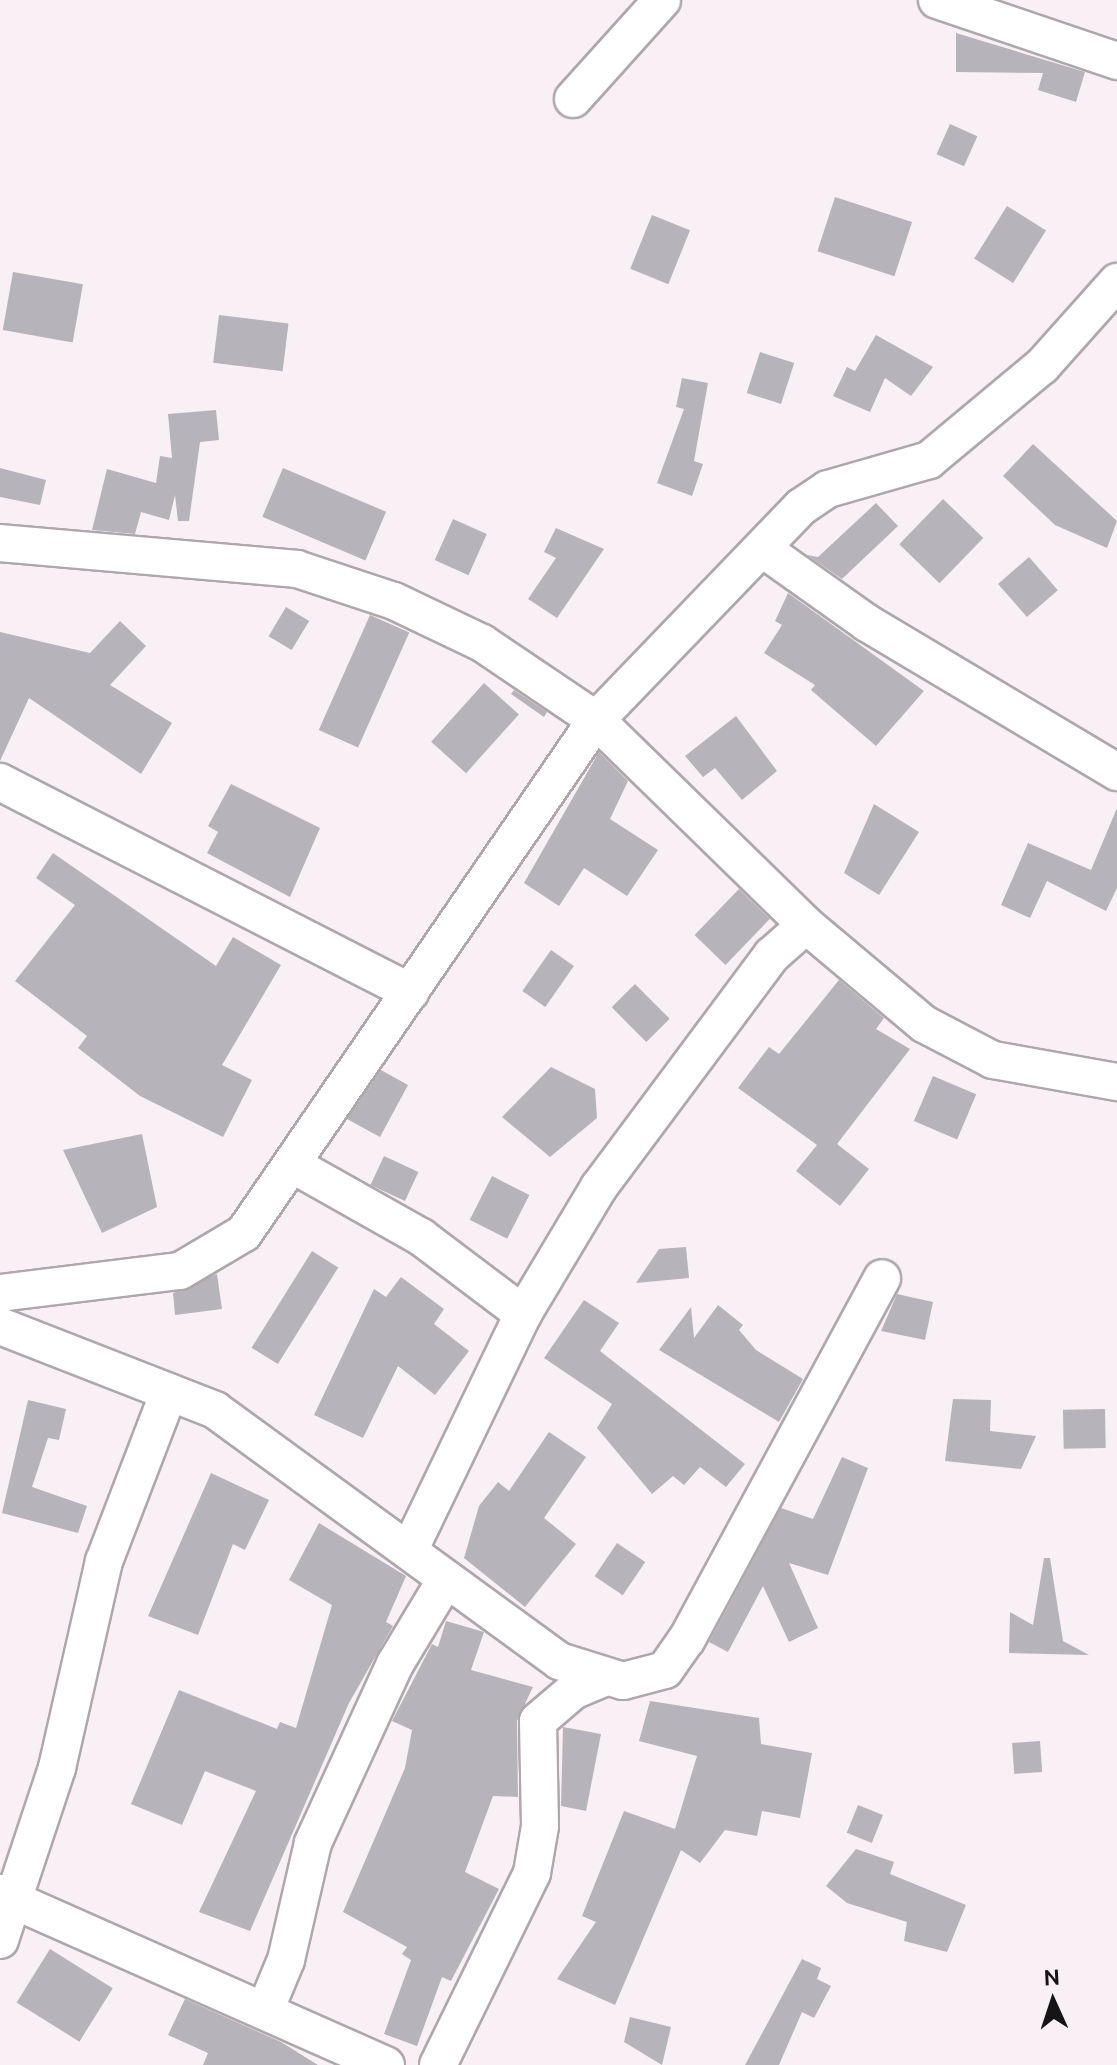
<!DOCTYPE html>
<html>
<head>
<meta charset="utf-8">
<style>
	body { margin:0 }
	#map { position:relative; width:1117px; height:2065px; overflow:hidden; background:#f9f0f5; font-family:Ubuntu,sans-serif }
	div>[style] { position:absolute }
	.building>* { inset:0; background:#b7b3ba; transform-origin:0 0 }
	.roads { filter:drop-shadow(2px 0 #afa7ac) drop-shadow(-2px 0 #afa7ac) drop-shadow(0 2px #afa7ac) drop-shadow(0 -2px #afa7ac) }
	.minor>* { height:36px; margin:-18px; padding:0 18px; transform-origin:18px; border-radius:18px; background:#fff }
	span { translate:-50% -50%; white-space:nowrap; text-align:center; line-height:1.15; -webkit-text-stroke:6px #f9f0f5; paint-order:stroke }
	.north { position:absolute; left:1013px; top:1961px; width:80px; height:80px; -webkit-text-stroke:6px #f9f0f5; paint-order:stroke; rotate:357deg; font-size:22px; font-weight:700; line-height:32px; text-align:center; color:#171416 }
	.north::after { content:''; display:block; margin:auto; width:28px; height:36px; background:#171416; clip-path:polygon(50% 0,100% 100%,50% 72%,0 100%) }
</style>
</head>
<body>
<div id="map">
	<div class="building">
		<div style="clip-path:polygon(956px 33px,1085px 72px,1076px 102px,1038px 90px,1043px 73px,956px 72px)"></div>
		<div style="left:950px;top:124px;width:30px;height:33px;rotate:24deg"></div>
		<div style="left:835px;top:197px;width:81px;height:57px;rotate:18deg"></div>
		<div style="left:1007px;top:206px;width:46px;height:62px;rotate:32deg"></div>
		<div style="left:652px;top:215px;width:41px;height:58px;rotate:22deg"></div>
		<div style="left:13px;top:272px;width:71px;height:59px;rotate:10deg"></div>
		<div style="left:219px;top:315px;width:70px;height:48px;rotate:7deg"></div>
		<div style="clip-path:polygon(876px 335px,933px 367px,911px 396px,885px 378px,870px 412px,833px 396px,847px 367px,855px 371px)"></div>
		<div style="left:760px;top:352px;width:36px;height:43px;rotate:18deg"></div>
		<div style="clip-path:polygon(682px 378px,708px 383px,694px 461px,703px 464px,692px 496px,657px 483px,684px 409px,676px 407px)"></div>
		<div style="clip-path:polygon(216px 410px,219px 440px,200px 442px,189px 521px,178px 521px,175px 495px,169px 520px,141px 512px,135px 534px,92px 530px,107px 469px,156px 483px,160px 456px,172px 458px,168px 414px)"></div>
		<div style="clip-path:polygon(1033px 444px,1117px 521px,1107px 548px,1055px 525px,1003px 476px)"></div>
		<div style="clip-path:polygon(0 468px,46px 480px,40px 505px,0 497px)"></div>
		<div style="left:283px;top:468px;width:112px;height:53px;rotate:23deg"></div>
		<div style="left:943px;top:499px;width:56px;height:63px;rotate:44deg"></div>
		<div style="clip-path:polygon(876px 503px,898px 526px,842px 579px,807px 555px,818px 557px)"></div>
		<div style="left:453px;top:519px;width:37px;height:45px;rotate:24deg"></div>
		<div style="clip-path:polygon(556px 528px,604px 549px,557px 618px,528px 599px,556px 558px,544px 552px)"></div>
		<div style="left:1029px;top:557px;width:44px;height:41px;rotate:49deg"></div>
		<div style="clip-path:polygon(788px 593px,924px 691px,876px 746px,811px 690px,815px 685px,764px 653px,782px 625px,775px 621px)"></div>
		<div style="left:286px;top:607px;width:27px;height:34px;rotate:31deg"></div>
		<div style="left:370px;top:615px;width:43px;height:126px;rotate:24deg"></div>
		<div style="clip-path:polygon(120px 621px,146px 646px,110px 685px,172px 723px,141px 774px,29px 698px,0 761px,0 632px,90px 653px)"></div>
		<div style="left:484px;top:683px;width:47px;height:79px;rotate:42deg"></div>
		<div style="clip-path:polygon(514px 690px,547px 712px,544px 717px,511px 694px)"></div>
		<div style="clip-path:polygon(736px 716px,777px 771px,742px 800px,715px 768px,703px 777px,685px 756px)"></div>
		<div style="clip-path:polygon(599px 752px,628px 781px,610px 819px,658px 850px,627px 896px,584px 868px,559px 906px,524px 883px)"></div>
		<div style="clip-path:polygon(231px 784px,320px 828px,290px 897px,207px 853px,218px 832px,208px 826px)"></div>
		<div style="clip-path:polygon(874px 804px,919px 832px,879px 895px,844px 873px)"></div>
		<div style="clip-path:polygon(1117px 808px,1117px 888px,1106px 911px,1047px 881px,1030px 918px,1001px 905px,1028px 843px,1091px 870px)"></div>
		<div style="clip-path:polygon(53px 853px,216px 966px,233px 937px,281px 965px,222px 1065px,252px 1080px,223px 1137px,140px 1096px,78px 1048px,87px 1036px,15px 981px,75px 905px,36px 878px)"></div>
		<div style="left:739px;top:889px;width:43px;height:64px;rotate:44deg"></div>
		<div style="left:551px;top:950px;width:28px;height:50px;rotate:35deg"></div>
		<div style="clip-path:polygon(839px 980px,884px 1018px,876px 1029px,910px 1049px,837px 1144px,869px 1169px,840px 1206px,796px 1171px,817px 1145px,738px 1088px,769px 1047px,779px 1054px)"></div>
		<div style="left:635px;top:984px;width:49px;height:33px;rotate:45deg"></div>
		<div style="clip-path:polygon(551px 1067px,595px 1089px,597px 1118px,550px 1157px,502px 1117px)"></div>
		<div style="clip-path:polygon(381px 1070px,408px 1085px,380px 1137px,347px 1119px)"></div>
		<div style="left:933px;top:1076px;width:47px;height:49px;rotate:23deg"></div>
		<div style="clip-path:polygon(142px 1134px,157px 1207px,102px 1233px,63px 1150px)"></div>
		<div style="left:384px;top:1156px;width:38px;height:32px;rotate:25deg"></div>
		<div style="left:492px;top:1176px;width:42px;height:49px;rotate:27deg"></div>
		<div style="clip-path:polygon(686px 1247px,689px 1278px,636px 1283px,659px 1249px)"></div>
		<div style="left:312px;top:1251px;width:31px;height:114px;rotate:32deg"></div>
		<div style="clip-path:polygon(217px 1274px,222px 1309px,175px 1315px,173px 1293px)"></div>
		<div style="clip-path:polygon(401px 1277px,444px 1309px,434px 1324px,469px 1351px,435px 1395px,398px 1366px,363px 1438px,314px 1415px,374px 1289px,386px 1297px)"></div>
		<div style="clip-path:polygon(897px 1294px,933px 1302px,925px 1340px,881px 1331px)"></div>
		<div style="clip-path:polygon(584px 1300px,619px 1323px,600px 1351px,745px 1464px,726px 1487px,700px 1467px,684px 1485px,673px 1476px,652px 1494px,597px 1428px,612px 1404px,544px 1358px)"></div>
		<div style="clip-path:polygon(718px 1305px,743px 1325px,739px 1330px,756px 1350px,803px 1379px,779px 1422px,659px 1350px,691px 1307px,694px 1338px)"></div>
		<div style="clip-path:polygon(953px 1399px,991px 1400px,990px 1431px,1036px 1436px,1021px 1469px,945px 1461px)"></div>
		<div style="clip-path:polygon(28px 1400px,66px 1409px,59px 1440px,48px 1438px,32px 1487px,87px 1506px,78px 1533px,2px 1513px)"></div>
		<div style="left:1105px;top:1409px;width:39px;height:42px;rotate:89deg"></div>
		<div style="clip-path:polygon(549px 1432px,586px 1457px,544px 1518px,576px 1544px,525px 1607px,464px 1558px,479px 1506px,498px 1482px,509px 1491px)"></div>
		<div style="clip-path:polygon(842px 1457px,868px 1468px,828px 1575px,789px 1563px,818px 1628px,789px 1642px,763px 1586px,728px 1652px,709px 1642px,781px 1508px,813px 1519px)"></div>
		<div style="clip-path:polygon(211px 1473px,269px 1500px,245px 1550px,233px 1544px,198px 1635px,148px 1616px)"></div>
		<div style="clip-path:polygon(319px 1523px,406px 1576px,386px 1622px,393px 1626px,349px 1703px,250px 1931px,199px 1912px,256px 1791px,205px 1771px,182px 1825px,131px 1804px,179px 1690px,277px 1729px,280px 1722px,296px 1728px,332px 1605px,289px 1580px)"></div>
		<div style="left:617px;top:1543px;width:34px;height:40px;rotate:34deg"></div>
		<div style="clip-path:polygon(1044px 1558px,1050px 1558px,1063px 1641px,1089px 1655px,1009px 1653px,1010px 1612px,1033px 1625px)"></div>
		<div style="clip-path:polygon(446px 1621px,484px 1632px,471px 1670px,533px 1687px,517px 1721px,518px 1797px,493px 1796px,465px 1872px,499px 1889px,451px 1981px,442px 1977px,417px 2046px,384px 2034px,411px 1960px,402px 1954px,407px 1947px,343px 1912px,405px 1768px,412px 1730px,392px 1721px,432px 1644px,438px 1647px)"></div>
		<div style="clip-path:polygon(650px 1701px,759px 1718px,761px 1744px,812px 1753px,800px 1818px,762px 1811px,757px 1836px,725px 1830px,700px 1863px,681px 1850px,615px 2005px,557px 1979px,596px 1922px,582px 1916px,624px 1811px,675px 1829px,697px 1756px,639px 1741px)"></div>
		<div style="clip-path:polygon(563px 1727px,601px 1734px,586px 1811px,561px 1806px)"></div>
		<div style="left:1040px;top:1741px;width:31px;height:28px;rotate:86deg"></div>
		<div style="left:858px;top:1805px;width:27px;height:30px;rotate:22deg"></div>
		<div style="clip-path:polygon(856px 1849px,894px 1862px,890px 1874px,966px 1905px,947px 1952px,904px 1941px,907px 1922px,847px 1903px,826px 1886px)"></div>
		<div style="left:50px;top:1949px;width:74px;height:63px;rotate:32deg"></div>
		<div style="clip-path:polygon(802px 1959px,821px 1968px,817px 1979px,831px 1986px,814px 2018px,802px 2012px,779px 2065px,745px 2065px)"></div>
		<div style="clip-path:polygon(185px 1999px,281px 2042px,318px 2065px,203px 2065px,208px 2053px,168px 2035px)"></div>
		<div style="clip-path:polygon(630px 2017px,671px 2027px,662px 2065px,624px 2042px)"></div>
	</div>
	<div class="roads">
		<div class="minor">
			<div style="left:937px;top:0;width:190px;rotate:18.7deg"></div>
			<div style="left:573px;top:99px;width:133px;rotate:-48deg"></div>
			<div style="left:0;top:543px;width:298px;rotate:5deg"></div>
			<div style="left:297px;top:569px;width:102px;rotate:18.3deg"></div>
			<div style="left:394px;top:601px;width:98px;rotate:25.5deg"></div>
			<div style="left:482px;top:643px;width:138px;rotate:34deg"></div>
			<div style="left:596px;top:720px;width:293px;rotate:44.3deg"></div>
			<div style="left:806px;top:925px;width:154px;rotate:40deg"></div>
			<div style="left:924px;top:1024px;width:78px;rotate:27.6deg"></div>
			<div style="left:993px;top:1060px;width:126px;rotate:10.1deg"></div>
			<div style="left:763px;top:549px;width:128px;rotate:35.4deg"></div>
			<div style="left:867px;top:623px;width:291px;rotate:30.8deg"></div>
			<div style="left:0;top:782px;width:461px;rotate:27.1deg"></div>
			<div style="left:295px;top:1166px;width:145px;rotate:29.4deg"></div>
			<div style="left:421px;top:1237px;width:128px;rotate:37deg"></div>
			<div style="left:0;top:1293px;width:181px;rotate:-7deg"></div>
			<div style="left:180px;top:1271px;width:74px;rotate:-30.7deg"></div>
			<div style="left:244px;top:1233px;width:622px;rotate:-55.54deg"></div>
			<div style="left:596px;top:720px;width:296px;rotate:-46.1deg"></div>
			<div style="left:801px;top:507px;width:32px;rotate:-34deg"></div>
			<div style="left:828px;top:489px;width:105px;rotate:-16deg"></div>
			<div style="left:929px;top:460px;width:147px;rotate:-39.8deg"></div>
			<div style="left:1042px;top:366px;width:113px;rotate:-48.2deg"></div>
			<div style="left:0;top:1326px;width:231px;rotate:21.3deg"></div>
			<div style="left:215px;top:1410px;width:426px;rotate:36.1deg"></div>
			<div style="left:559px;top:1661px;width:67px;rotate:17.4deg"></div>
			<div style="left:623px;top:1681px;width:43px;rotate:-14.7deg"></div>
			<div style="left:665px;top:1670px;width:38px;rotate:-55deg"></div>
			<div style="left:687px;top:1639px;width:410px;rotate:-61.6deg"></div>
			<div style="left:169px;top:1392px;width:181px;rotate:111deg"></div>
			<div style="left:104px;top:1561px;width:212px;rotate:102.8deg"></div>
			<div style="left:57px;top:1768px;width:139px;rotate:108.4deg"></div>
			<div style="left:13px;top:1900px;width:408px;rotate:23.9deg"></div>
			<div style="left:409px;top:1551px;width:263px;rotate:-64.3deg"></div>
			<div style="left:523px;top:1314px;width:148px;rotate:-59.1deg"></div>
			<div style="left:599px;top:1187px;width:289px;rotate:-53.3deg"></div>
			<div style="left:772px;top:955px;width:45px;rotate:-41.4deg"></div>
			<div style="left:0;top:1893px;width:15px;rotate:28deg"></div>
			<div style="left:13px;top:1900px;width:42px;rotate:108deg"></div>
			<div style="left:266px;top:2008px;width:52px;rotate:-67.4deg"></div>
			<div style="left:286px;top:1960px;width:120px;rotate:-77deg"></div>
			<div style="left:313px;top:1843px;width:197px;rotate:-65.4deg"></div>
			<div style="left:395px;top:1664px;width:99px;rotate:-59deg"></div>
			<div style="left:438px;top:2065px;width:214px;rotate:-63.9deg"></div>
			<div style="left:532px;top:1873px;width:48px;rotate:-80.3deg"></div>
			<div style="left:540px;top:1826px;width:105px;rotate:-91.1deg"></div>
			<div style="left:538px;top:1721px;width:46px;rotate:-40.6deg"></div>
			<div style="left:573px;top:1691px;width:34px;rotate:-23deg"></div>
		</div>
	</div>
	<div class="north">N</div>
</div>
</body>
</html>
